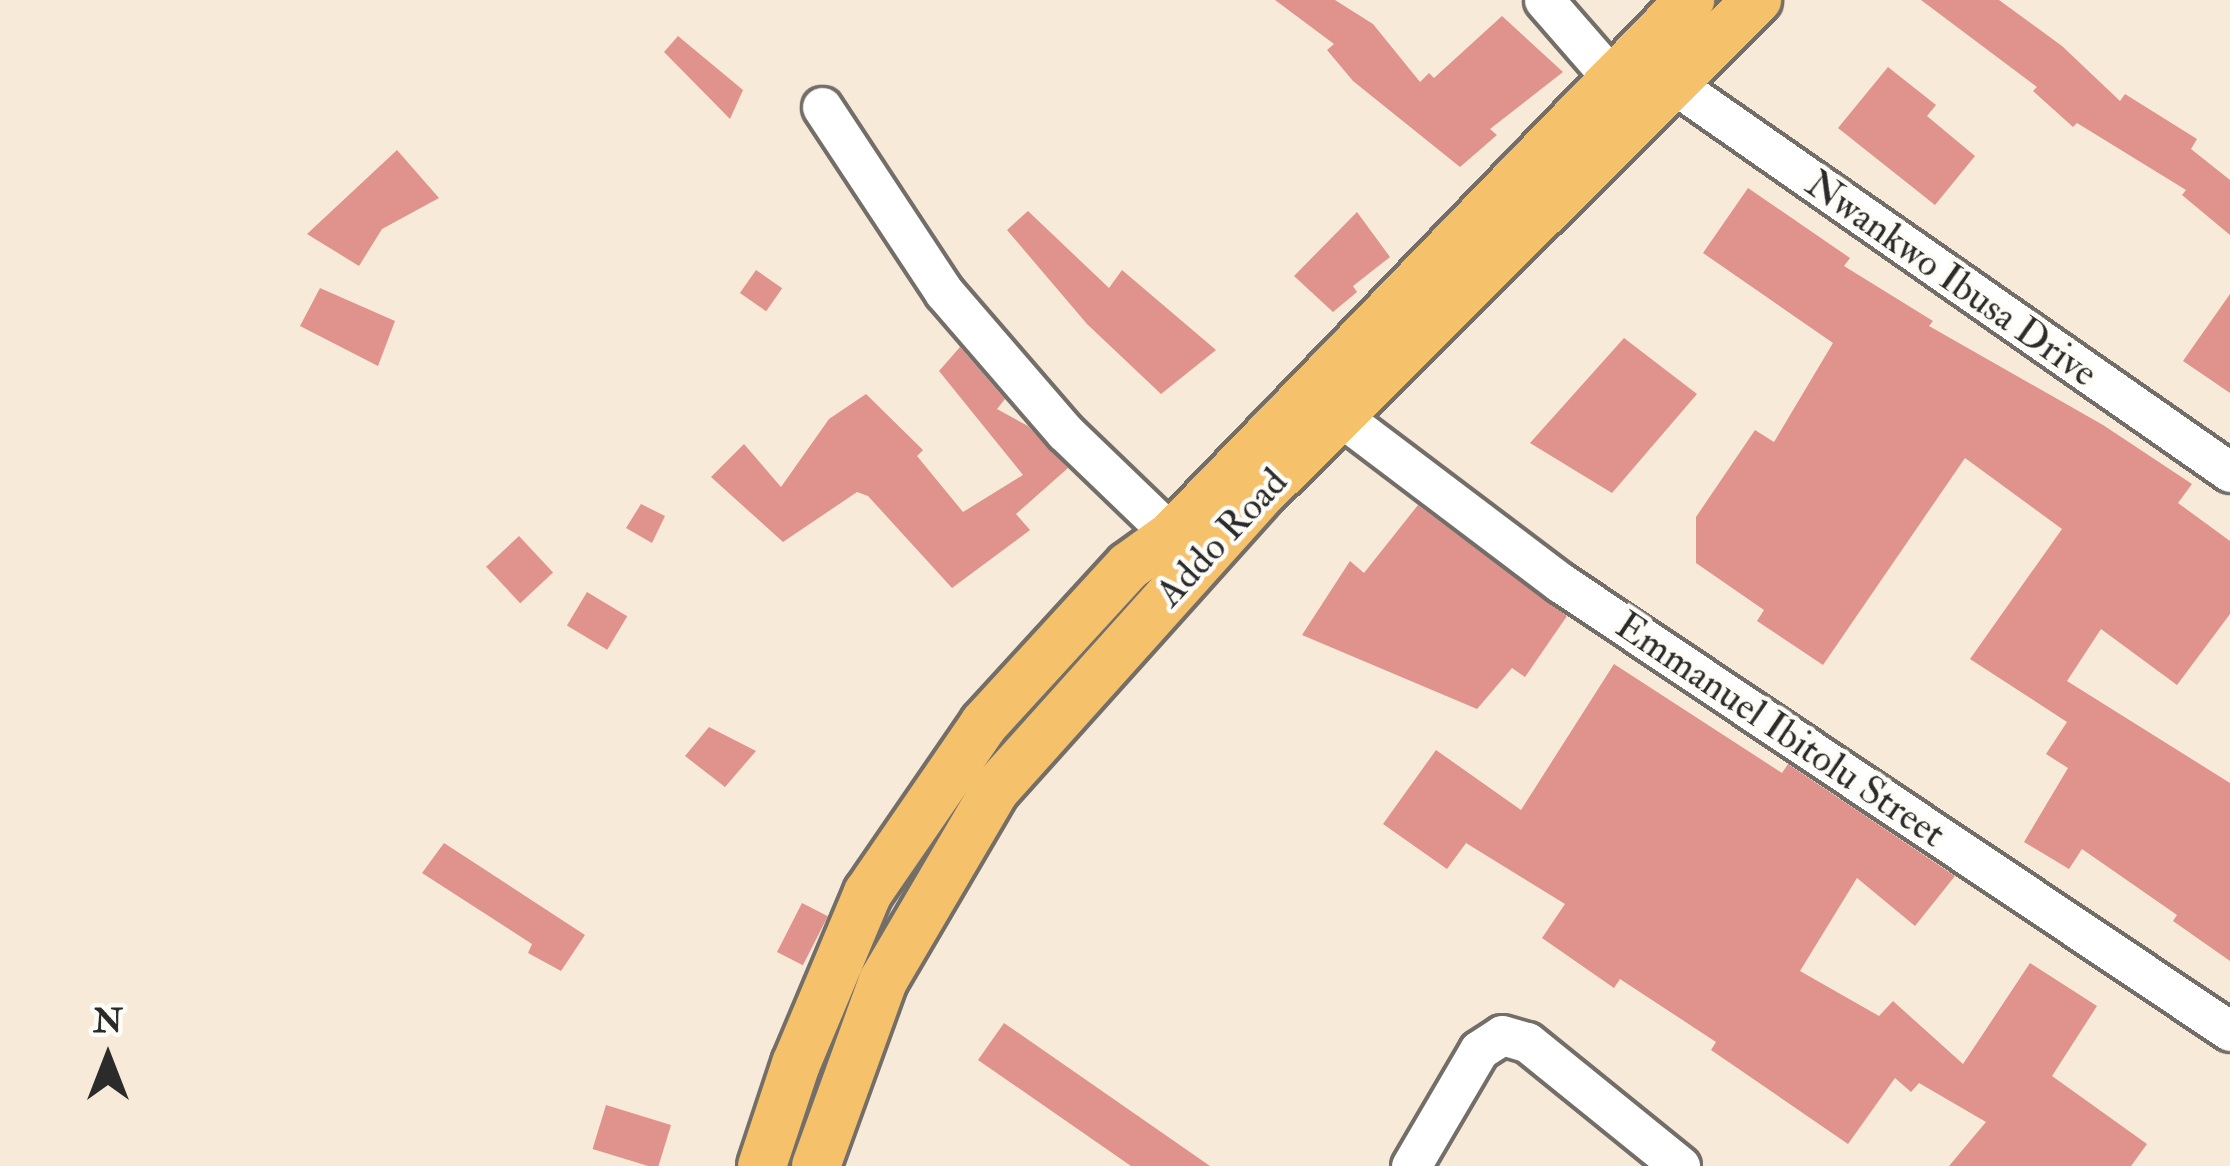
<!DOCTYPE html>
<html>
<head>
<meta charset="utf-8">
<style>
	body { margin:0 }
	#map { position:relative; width:2230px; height:1166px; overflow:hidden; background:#f8ead9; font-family:"IM FELL Double Pica",serif }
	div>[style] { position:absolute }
	.building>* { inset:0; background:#e0938c; transform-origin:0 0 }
	.roads { filter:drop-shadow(3px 0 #736e68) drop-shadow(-3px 0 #736e68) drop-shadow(0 3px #736e68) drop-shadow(0 -3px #736e68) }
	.minor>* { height:39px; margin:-19.5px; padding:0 19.5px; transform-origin:19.5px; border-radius:19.5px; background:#fff }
	.major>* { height:48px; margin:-24px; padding:0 24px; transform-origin:24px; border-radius:24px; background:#f5c16b }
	span { translate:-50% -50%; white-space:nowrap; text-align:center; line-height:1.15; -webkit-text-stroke:9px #fdfcf7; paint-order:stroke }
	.street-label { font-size:39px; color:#2b2b2b }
	.north { position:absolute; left:48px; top:998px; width:120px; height:120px; -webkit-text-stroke:9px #fdfcf7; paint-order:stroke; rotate:0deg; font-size:33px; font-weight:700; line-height:48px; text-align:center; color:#2b2b2b }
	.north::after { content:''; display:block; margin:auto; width:42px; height:54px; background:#2b2b2b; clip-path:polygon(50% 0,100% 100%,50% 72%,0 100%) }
</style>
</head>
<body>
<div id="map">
	<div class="building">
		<div style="clip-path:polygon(1275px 0,1335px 0,1373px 24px,1420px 82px,1429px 73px,1434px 78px,1502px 16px,1563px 72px,1490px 129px,1497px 135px,1460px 167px,1353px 81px,1327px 50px,1334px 44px)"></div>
		<div style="clip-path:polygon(1921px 0,1999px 0,2062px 46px,2120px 101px,2125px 94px,2197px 139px,2191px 149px,2230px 180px,2230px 235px,2182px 195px,2186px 190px,2077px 123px,2073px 127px,2033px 91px,2037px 87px)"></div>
		<div style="clip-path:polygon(678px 36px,743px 90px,730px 119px,664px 52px)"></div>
		<div style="clip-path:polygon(1888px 67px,1936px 105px,1927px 116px,1975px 156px,1935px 205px,1838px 128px)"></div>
		<div style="clip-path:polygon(397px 150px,439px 198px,382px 229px,359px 266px,307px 234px)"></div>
		<div style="clip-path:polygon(1748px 188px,1850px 258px,1844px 266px,1933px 321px,1929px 326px,2103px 425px,2192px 484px,2178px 503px,2230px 541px,2230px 614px,2177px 685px,2101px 629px,2067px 681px,2230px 783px,2230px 961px,2173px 921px,2177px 915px,2082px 849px,2069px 869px,2024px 842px,2068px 768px,2046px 754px,2067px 722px,1970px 659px,2062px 529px,1965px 458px,1823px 665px,1757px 621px,1764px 610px,1696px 563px,1696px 517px,1755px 430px,1774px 442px,1833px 343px,1703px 253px)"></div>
		<div style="clip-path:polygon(1028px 211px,1109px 288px,1122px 270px,1216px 350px,1161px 394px,1087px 324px,1007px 230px)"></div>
		<div style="clip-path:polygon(1357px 212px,1390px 257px,1353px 286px,1357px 292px,1333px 312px,1294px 276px)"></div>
		<div style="left:756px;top:270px;width:32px;height:28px;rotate:35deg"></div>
		<div style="clip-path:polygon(320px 288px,395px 321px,378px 366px,300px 326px)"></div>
		<div style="clip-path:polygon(2230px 294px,2230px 393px,2183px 361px)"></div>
		<div style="clip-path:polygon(1624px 338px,1697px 394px,1612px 493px,1530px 443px)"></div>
		<div style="clip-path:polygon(960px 347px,1005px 399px,997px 409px,1028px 426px,1068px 468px,1016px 514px,1030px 530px,952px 588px,868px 496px,857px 492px,783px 542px,711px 477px,744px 444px,781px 487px,829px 419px,866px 394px,923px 450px,917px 456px,963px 512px,1023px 475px,939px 371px)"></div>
		<div style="clip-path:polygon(641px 504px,665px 516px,652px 543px,626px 528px)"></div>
		<div style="clip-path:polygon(1418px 505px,1567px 616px,1525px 677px,1512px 668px,1477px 709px,1302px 635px,1350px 561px,1364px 573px)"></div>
		<div style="left:519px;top:536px;width:50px;height:45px;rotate:47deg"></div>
		<div style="left:587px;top:592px;width:47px;height:39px;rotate:31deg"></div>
		<div style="clip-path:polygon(1614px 664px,1782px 773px,1788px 764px,1955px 876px,1915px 926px,1857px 878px,1800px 971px,1879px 1016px,1893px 1001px,1963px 1064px,2030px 963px,2097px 1006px,2052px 1076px,2147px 1144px,2131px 1166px,1949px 1166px,1986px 1122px,1919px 1083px,1911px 1092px,1895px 1078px,1848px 1144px,1711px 1050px,1716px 1042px,1620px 979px,1614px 988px,1542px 938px,1565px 904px,1466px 843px,1447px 869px,1383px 824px,1436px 750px,1521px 810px)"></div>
		<div style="clip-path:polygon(709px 727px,756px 751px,725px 787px,685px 756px)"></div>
		<div style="clip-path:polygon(444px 843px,585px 935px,561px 971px,528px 953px,532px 944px,422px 873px)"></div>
		<div style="left:802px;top:903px;width:29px;height:55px;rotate:27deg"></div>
		<div style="clip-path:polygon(1004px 1023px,1210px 1166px,1131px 1166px,978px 1060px)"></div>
		<div style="left:606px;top:1105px;width:68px;height:46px;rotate:17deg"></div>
	</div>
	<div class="roads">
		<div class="minor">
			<div style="left:1544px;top:0;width:105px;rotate:48.9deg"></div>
			<div style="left:1674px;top:84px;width:678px;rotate:34.91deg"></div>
			<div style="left:822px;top:107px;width:222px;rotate:56.6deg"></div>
			<div style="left:944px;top:292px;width:185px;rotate:49.2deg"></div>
			<div style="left:1065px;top:432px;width:149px;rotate:43.9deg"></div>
			<div style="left:1340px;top:416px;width:277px;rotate:37.1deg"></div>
			<div style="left:1561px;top:583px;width:805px;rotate:33.81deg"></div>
			<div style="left:1411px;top:1166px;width:134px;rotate:-59.6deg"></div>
			<div style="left:1479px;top:1050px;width:27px;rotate:-33deg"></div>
			<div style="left:1502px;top:1035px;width:26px;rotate:16deg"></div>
			<div style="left:1527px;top:1042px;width:197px;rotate:39deg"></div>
		</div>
		<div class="major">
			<div style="left:762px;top:1166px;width:108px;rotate:-71.6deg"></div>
			<div style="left:796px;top:1064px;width:186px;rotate:-67.2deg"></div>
			<div style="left:868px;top:893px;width:205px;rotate:-55.5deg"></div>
			<div style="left:984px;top:724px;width:214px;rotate:-47.5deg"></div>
			<div style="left:1129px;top:566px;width:53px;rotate:-35.8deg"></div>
			<div style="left:1172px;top:535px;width:745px;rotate:-45.92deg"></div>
			<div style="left:816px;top:1166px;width:197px;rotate:-70.1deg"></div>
			<div style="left:883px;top:981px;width:221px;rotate:-59.6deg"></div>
			<div style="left:995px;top:790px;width:392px;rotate:-48.1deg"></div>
			<div style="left:1257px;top:498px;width:706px;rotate:-44.89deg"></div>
		</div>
	</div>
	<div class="street-label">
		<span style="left:1951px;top:279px;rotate:35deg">Nwankwo Ibusa Drive</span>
		<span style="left:1222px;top:538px;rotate:-47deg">Addo Road</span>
		<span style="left:1780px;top:730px;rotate:34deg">Emmanuel Ibitolu Street</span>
	</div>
	<div class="north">N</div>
</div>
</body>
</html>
